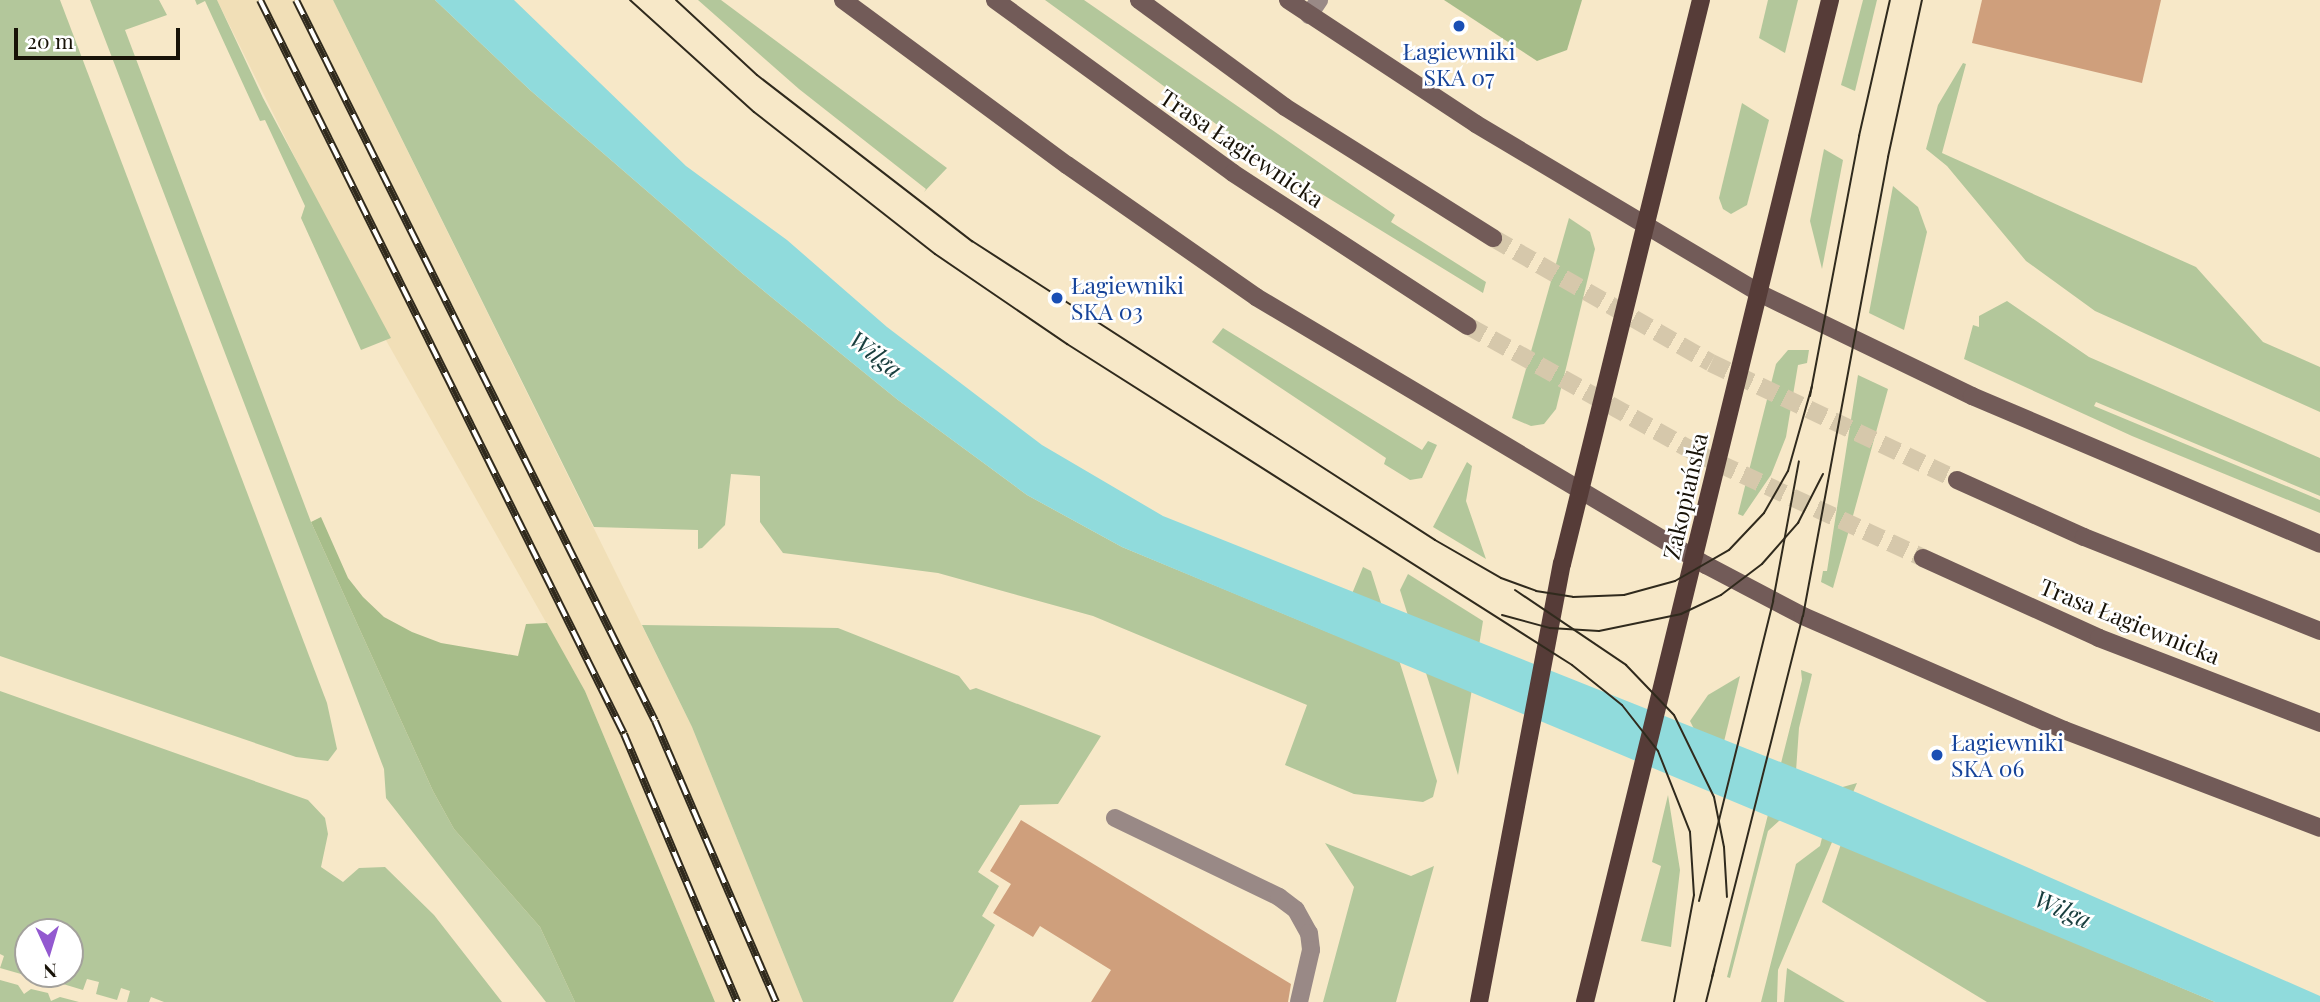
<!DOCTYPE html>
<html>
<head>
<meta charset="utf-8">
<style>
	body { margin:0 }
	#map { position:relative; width:2320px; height:1002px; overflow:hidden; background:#f7e8c8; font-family:"Playfair Display",serif }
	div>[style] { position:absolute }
	.built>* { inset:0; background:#f1dfb7 }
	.green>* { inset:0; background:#b3c79b }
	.forest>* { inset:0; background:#a7bd8a }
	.water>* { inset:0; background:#90dbdc }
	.building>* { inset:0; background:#cf9f7c }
	.secondary-tunnel>* { height:18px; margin-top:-9px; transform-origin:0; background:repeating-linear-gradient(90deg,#d6c8ab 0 18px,transparent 0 27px) }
	.service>* { height:18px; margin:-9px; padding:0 9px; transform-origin:9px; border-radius:9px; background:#998986 }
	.secondary>* { height:18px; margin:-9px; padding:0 9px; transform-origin:9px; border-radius:9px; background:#725b58 }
	.primary>* { height:18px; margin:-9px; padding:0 9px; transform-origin:9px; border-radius:9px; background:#563c38 }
	.tram>* { height:2px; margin:-1px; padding:0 1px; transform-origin:1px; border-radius:1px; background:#302a1d }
	.rail>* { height:8px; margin-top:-4px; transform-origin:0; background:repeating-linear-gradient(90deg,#fff 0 16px,#302a1d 0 32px); box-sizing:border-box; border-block:2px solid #302a1d }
	.dots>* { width:19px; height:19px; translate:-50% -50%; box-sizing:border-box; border:4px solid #fff; border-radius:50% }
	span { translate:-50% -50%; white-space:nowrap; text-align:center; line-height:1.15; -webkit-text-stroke:5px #fff; paint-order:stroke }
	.transit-label { font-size:23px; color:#164399 }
	.left { translate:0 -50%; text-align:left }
	.street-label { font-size:23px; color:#181308 }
	.water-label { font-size:24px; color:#193e3e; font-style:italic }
	.north { position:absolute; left:14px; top:918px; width:70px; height:70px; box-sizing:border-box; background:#fff; border:2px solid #a3a19c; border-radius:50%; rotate:176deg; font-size:19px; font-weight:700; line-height:28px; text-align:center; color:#181308 }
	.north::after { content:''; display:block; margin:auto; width:24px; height:32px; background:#9359d0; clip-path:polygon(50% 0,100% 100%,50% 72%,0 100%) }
	.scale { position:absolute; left:14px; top:28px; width:166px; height:32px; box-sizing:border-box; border:4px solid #181308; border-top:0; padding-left:9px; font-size:21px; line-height:24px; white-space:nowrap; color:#181308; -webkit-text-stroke:5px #fff; paint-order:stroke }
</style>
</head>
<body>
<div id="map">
	<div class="built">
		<div style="clip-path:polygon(217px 0,333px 0,692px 727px,803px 1002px,715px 1002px,585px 691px,383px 335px)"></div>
	</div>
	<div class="green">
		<div style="clip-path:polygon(0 0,60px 0,327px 703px,337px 749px,328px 761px,296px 757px,0 656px)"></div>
		<div style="clip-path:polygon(90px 0,159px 0,167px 15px,125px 30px,311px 522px,433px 791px,454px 829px,540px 927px,575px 1002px,546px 1002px,386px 798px,384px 769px)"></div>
		<div style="clip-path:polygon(195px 0,217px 0,263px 98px,391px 338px,361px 350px,301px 218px,305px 206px,265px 120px,260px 121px,205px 1px,197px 5px)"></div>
		<div style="clip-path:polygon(333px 0,435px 0,530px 90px,743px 274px,898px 400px,1027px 495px,1122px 547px,1335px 635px,1363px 567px,1371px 571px,1437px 781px,1433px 797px,1423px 802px,1354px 794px,1285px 765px,1307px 705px,1093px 616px,938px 573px,783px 553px,760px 522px,760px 476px,731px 474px,725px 525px,702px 548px,698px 549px,698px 530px,594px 527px)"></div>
		<div style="clip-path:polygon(698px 0,721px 0,947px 168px,924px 192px,926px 189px,799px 89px)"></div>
		<div style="clip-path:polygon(1045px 0,1084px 0,1395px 215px,1391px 222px,1486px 282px,1483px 293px,1263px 158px)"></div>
		<div style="clip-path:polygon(1768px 0,1798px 0,1785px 53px,1759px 38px)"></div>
		<div style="clip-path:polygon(1863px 0,1877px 0,1855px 91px,1841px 85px)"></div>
		<div style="clip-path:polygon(1963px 63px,1966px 64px,1942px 153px,2196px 267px,2263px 342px,2320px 367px,2320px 412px,2095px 311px,2026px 261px,1947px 166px,1926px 149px,1938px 105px)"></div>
		<div style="clip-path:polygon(1742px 103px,1769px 120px,1747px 205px,1731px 214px,1723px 209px,1719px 198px)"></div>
		<div style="clip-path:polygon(1824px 149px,1843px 160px,1822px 269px,1810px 221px)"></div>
		<div style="clip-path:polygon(1893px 186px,1918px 207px,1927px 232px,1904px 330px,1869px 313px)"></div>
		<div style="clip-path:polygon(1569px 218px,1590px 232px,1595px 249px,1556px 409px,1544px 424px,1531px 426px,1512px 418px)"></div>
		<div style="clip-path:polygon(2007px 301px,2089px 357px,2320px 458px,2320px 496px,2096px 402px,2094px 406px,2320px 500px,2320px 513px,2132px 436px,1964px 359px,1973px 325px,1979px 327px,1979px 316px)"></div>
		<div style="clip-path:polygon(1223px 328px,1422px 450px,1428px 441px,1437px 445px,1422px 478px,1410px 480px,1384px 464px,1386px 458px,1212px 342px)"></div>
		<div style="clip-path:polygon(1788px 350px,1809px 350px,1807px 363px,1798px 365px,1786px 437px,1771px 475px,1743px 516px,1738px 514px,1776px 364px)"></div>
		<div style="clip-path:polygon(1858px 375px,1888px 389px,1833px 588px,1821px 582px,1823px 571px,1827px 571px)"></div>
		<div style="clip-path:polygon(1467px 462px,1472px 466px,1466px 501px,1486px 559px,1433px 527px)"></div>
		<div style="clip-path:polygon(1408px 574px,1483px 621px,1458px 775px,1400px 590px)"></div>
		<div style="clip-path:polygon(642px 625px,838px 628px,959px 676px,970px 690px,976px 688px,1101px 736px,1058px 804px,1020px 805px,978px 872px,999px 886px,982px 916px,995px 925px,953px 1002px,803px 1002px,692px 727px)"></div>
		<div style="clip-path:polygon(1801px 670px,1812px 674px,1799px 728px,1794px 800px,1790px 811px,1768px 831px,1730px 978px,1727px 977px,1802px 680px)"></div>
		<div style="clip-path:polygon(1740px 676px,1720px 758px,1711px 763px,1690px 721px,1708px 695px)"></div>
		<div style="clip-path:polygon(0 691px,308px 800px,325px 818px,328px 834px,321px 867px,343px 882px,359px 868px,385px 867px,434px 915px,502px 1002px,164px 1002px,151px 997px,149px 1002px,127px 1002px,130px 991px,121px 988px,117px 1000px,96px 994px,99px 982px,87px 979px,83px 990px,63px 984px,70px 974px,70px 932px,28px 932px,28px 962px,21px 974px,0 968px,4px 956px,0 954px)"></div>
		<div style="clip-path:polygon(1857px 783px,1778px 970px,1777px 1002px,1761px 1002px,1796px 864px,1820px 846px,1831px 801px,1839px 788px)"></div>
		<div style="clip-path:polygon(1668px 795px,1680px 870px,1671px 947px,1641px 941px,1661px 866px,1652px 862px)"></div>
		<div style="clip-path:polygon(1325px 843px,1411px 876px,1434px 866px,1396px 1002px,1323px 1002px,1354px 887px)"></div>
		<div style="clip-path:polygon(1841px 844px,1906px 871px,2215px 1002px,1987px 1002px,1822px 902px)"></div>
		<div style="clip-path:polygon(1787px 968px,1845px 1002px,1784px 1002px)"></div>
		<div style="clip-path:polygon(0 980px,18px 985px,24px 994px,31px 989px,48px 993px,51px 1001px,60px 997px,79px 1002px,0 1002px)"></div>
	</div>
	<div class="forest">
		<div style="clip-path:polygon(1444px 0,1582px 0,1567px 50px,1537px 61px)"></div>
		<div style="clip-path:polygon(321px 517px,348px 578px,363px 597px,384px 617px,412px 632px,441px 643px,518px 656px,526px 624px,547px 623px,585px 691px,715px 1002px,575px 1002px,540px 927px,454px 829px,433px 791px,311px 522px)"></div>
	</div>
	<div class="water">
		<div style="clip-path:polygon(435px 0,514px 0,686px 166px,787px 240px,887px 327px,1042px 445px,1163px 516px,1858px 793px,2320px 996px,2320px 1002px,2215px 1002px,1122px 547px,1027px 495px,898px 400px,743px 274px,530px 90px)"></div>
	</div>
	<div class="building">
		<div style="clip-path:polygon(1982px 0,2161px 0,2142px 83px,1972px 43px)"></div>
		<div style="clip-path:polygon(1021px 820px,1291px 984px,1288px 1002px,1091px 1002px,1111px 970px,1040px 926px,1033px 937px,993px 913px,1011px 884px,990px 871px)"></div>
	</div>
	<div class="secondary-tunnel">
		<div style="left:1493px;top:238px;width:251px;rotate:29.8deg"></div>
		<div style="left:1711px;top:363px;width:272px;rotate:25.4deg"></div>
		<div style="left:1468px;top:326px;width:259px;rotate:29.1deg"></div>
		<div style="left:1694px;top:452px;width:252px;rotate:24.8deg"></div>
	</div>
	<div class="service">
		<div style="left:1309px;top:15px;width:18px;rotate:-56deg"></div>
		<div style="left:1115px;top:818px;width:182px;rotate:25.7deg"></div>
		<div style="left:1279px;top:897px;width:21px;rotate:37deg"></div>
		<div style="left:1296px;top:910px;width:26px;rotate:61deg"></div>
		<div style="left:1309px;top:933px;width:17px;rotate:83deg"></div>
		<div style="left:1311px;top:950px;width:53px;rotate:103deg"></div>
	</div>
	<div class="secondary">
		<div style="left:843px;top:0;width:278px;rotate:36.4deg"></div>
		<div style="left:1067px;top:165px;width:231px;rotate:34.9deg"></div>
		<div style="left:1256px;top:297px;width:524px;rotate:30.78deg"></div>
		<div style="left:1706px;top:565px;width:110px;rotate:27.7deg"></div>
		<div style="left:1803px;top:616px;width:285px;rotate:23.6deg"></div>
		<div style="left:2064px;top:730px;width:274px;rotate:20.9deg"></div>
		<div style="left:995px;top:0;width:294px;rotate:36deg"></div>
		<div style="left:1233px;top:173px;width:280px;rotate:33.1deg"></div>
		<div style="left:1139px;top:0;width:181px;rotate:36.2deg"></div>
		<div style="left:1285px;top:107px;width:246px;rotate:32.2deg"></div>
		<div style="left:1288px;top:0;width:225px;rotate:33.4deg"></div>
		<div style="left:1476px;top:124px;width:330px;rotate:30.8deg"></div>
		<div style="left:1759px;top:293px;width:237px;rotate:25.8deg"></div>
		<div style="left:1972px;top:396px;width:378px;rotate:23deg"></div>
		<div style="left:1957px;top:480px;width:139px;rotate:24.2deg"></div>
		<div style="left:2084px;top:537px;width:254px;rotate:21.7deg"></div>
		<div style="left:1923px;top:558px;width:193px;rotate:24.4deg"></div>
		<div style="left:2099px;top:638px;width:237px;rotate:21deg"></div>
	</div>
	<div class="primary">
		<div style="left:1479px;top:1002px;width:446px;rotate:-79.3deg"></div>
		<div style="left:1562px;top:564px;width:581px;rotate:-76.16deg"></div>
		<div style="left:1585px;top:1002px;width:1032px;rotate:-76.26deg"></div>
	</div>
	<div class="tram">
		<div style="left:630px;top:0;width:167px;rotate:42.1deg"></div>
		<div style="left:754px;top:112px;width:230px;rotate:38.1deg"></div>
		<div style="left:935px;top:254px;width:160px;rotate:34.3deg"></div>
		<div style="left:1067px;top:344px;width:598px;rotate:32.44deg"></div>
		<div style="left:1572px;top:665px;width:64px;rotate:38.7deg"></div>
		<div style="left:1622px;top:705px;width:58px;rotate:52deg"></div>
		<div style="left:1658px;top:751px;width:87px;rotate:68.4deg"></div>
		<div style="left:1690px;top:832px;width:63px;rotate:86.4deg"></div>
		<div style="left:1694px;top:895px;width:109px;rotate:100.6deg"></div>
		<div style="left:676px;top:0;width:110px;rotate:42.8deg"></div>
		<div style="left:757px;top:75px;width:272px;rotate:37.7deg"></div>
		<div style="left:972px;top:241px;width:551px;rotate:32.85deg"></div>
		<div style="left:1435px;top:540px;width:76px;rotate:29.9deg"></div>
		<div style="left:1501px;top:578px;width:37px;rotate:20deg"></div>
		<div style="left:1536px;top:591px;width:37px;rotate:9deg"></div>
		<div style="left:1573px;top:597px;width:51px;rotate:-2.2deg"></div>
		<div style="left:1624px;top:595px;width:53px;rotate:-15.4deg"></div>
		<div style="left:1675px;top:581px;width:62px;rotate:-29.9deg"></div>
		<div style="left:1729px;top:550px;width:51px;rotate:-46.6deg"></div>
		<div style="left:1764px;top:513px;width:48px;rotate:-60.3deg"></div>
		<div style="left:1788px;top:471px;width:88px;rotate:-74.2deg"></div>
		<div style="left:1810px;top:396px;width:265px;rotate:-79.3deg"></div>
		<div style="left:1859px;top:136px;width:139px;rotate:-77.2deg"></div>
		<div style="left:1515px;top:590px;width:134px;rotate:34deg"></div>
		<div style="left:1626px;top:665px;width:69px;rotate:46.2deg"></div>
		<div style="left:1674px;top:715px;width:91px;rotate:64deg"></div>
		<div style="left:1714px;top:797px;width:51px;rotate:78.7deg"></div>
		<div style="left:1724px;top:847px;width:50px;rotate:86.6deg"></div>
		<div style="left:1502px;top:615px;width:50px;rotate:15.2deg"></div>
		<div style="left:1550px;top:628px;width:49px;rotate:3.5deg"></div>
		<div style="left:1599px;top:631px;width:84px;rotate:-11.7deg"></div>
		<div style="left:1681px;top:614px;width:44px;rotate:-25.4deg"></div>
		<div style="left:1721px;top:595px;width:51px;rotate:-37.1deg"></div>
		<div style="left:1762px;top:564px;width:55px;rotate:-48.7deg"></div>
		<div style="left:1798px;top:523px;width:55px;rotate:-63deg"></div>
		<div style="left:1699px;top:901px;width:309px;rotate:-76.1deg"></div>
		<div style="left:1773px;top:601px;width:142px;rotate:-79.5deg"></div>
		<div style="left:1712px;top:977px;width:372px;rotate:-75.9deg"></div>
		<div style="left:1803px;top:616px;width:467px;rotate:-79.5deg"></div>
		<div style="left:1888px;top:157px;width:161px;rotate:-77.8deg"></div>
		<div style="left:1706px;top:1002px;width:34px;rotate:-76deg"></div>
	</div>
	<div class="rail">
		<div style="left:260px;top:0;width:819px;rotate:63.62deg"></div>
		<div style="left:624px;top:734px;width:291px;rotate:67.1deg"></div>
		<div style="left:296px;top:0;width:805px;rotate:63.53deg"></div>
		<div style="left:655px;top:721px;width:306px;rotate:66.7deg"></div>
	</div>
	<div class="dots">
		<div style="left:1459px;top:26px;background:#1a4fb4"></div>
		<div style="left:1057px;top:298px;background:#1a4fb4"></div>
		<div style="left:1937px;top:755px;background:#1a4fb4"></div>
	</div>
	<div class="transit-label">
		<span style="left:1459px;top:64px">Łagiewniki<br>SKA 07</span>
		<span class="left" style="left:1071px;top:298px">Łagiewniki<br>SKA 03</span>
		<span class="left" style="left:1951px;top:755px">Łagiewniki<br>SKA 06</span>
	</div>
	<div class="street-label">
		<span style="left:1242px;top:148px;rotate:34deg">Trasa Łagiewnicka</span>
		<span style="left:1685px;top:496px;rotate:-77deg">Zakopiańska</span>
		<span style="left:2130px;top:621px;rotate:22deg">Trasa Łagiewnicka</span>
	</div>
	<div class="water-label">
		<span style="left:876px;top:354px;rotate:38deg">Wilga</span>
		<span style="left:2063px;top:909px;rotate:24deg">Wilga</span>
	</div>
	<div class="north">N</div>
	<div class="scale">20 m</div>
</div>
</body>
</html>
